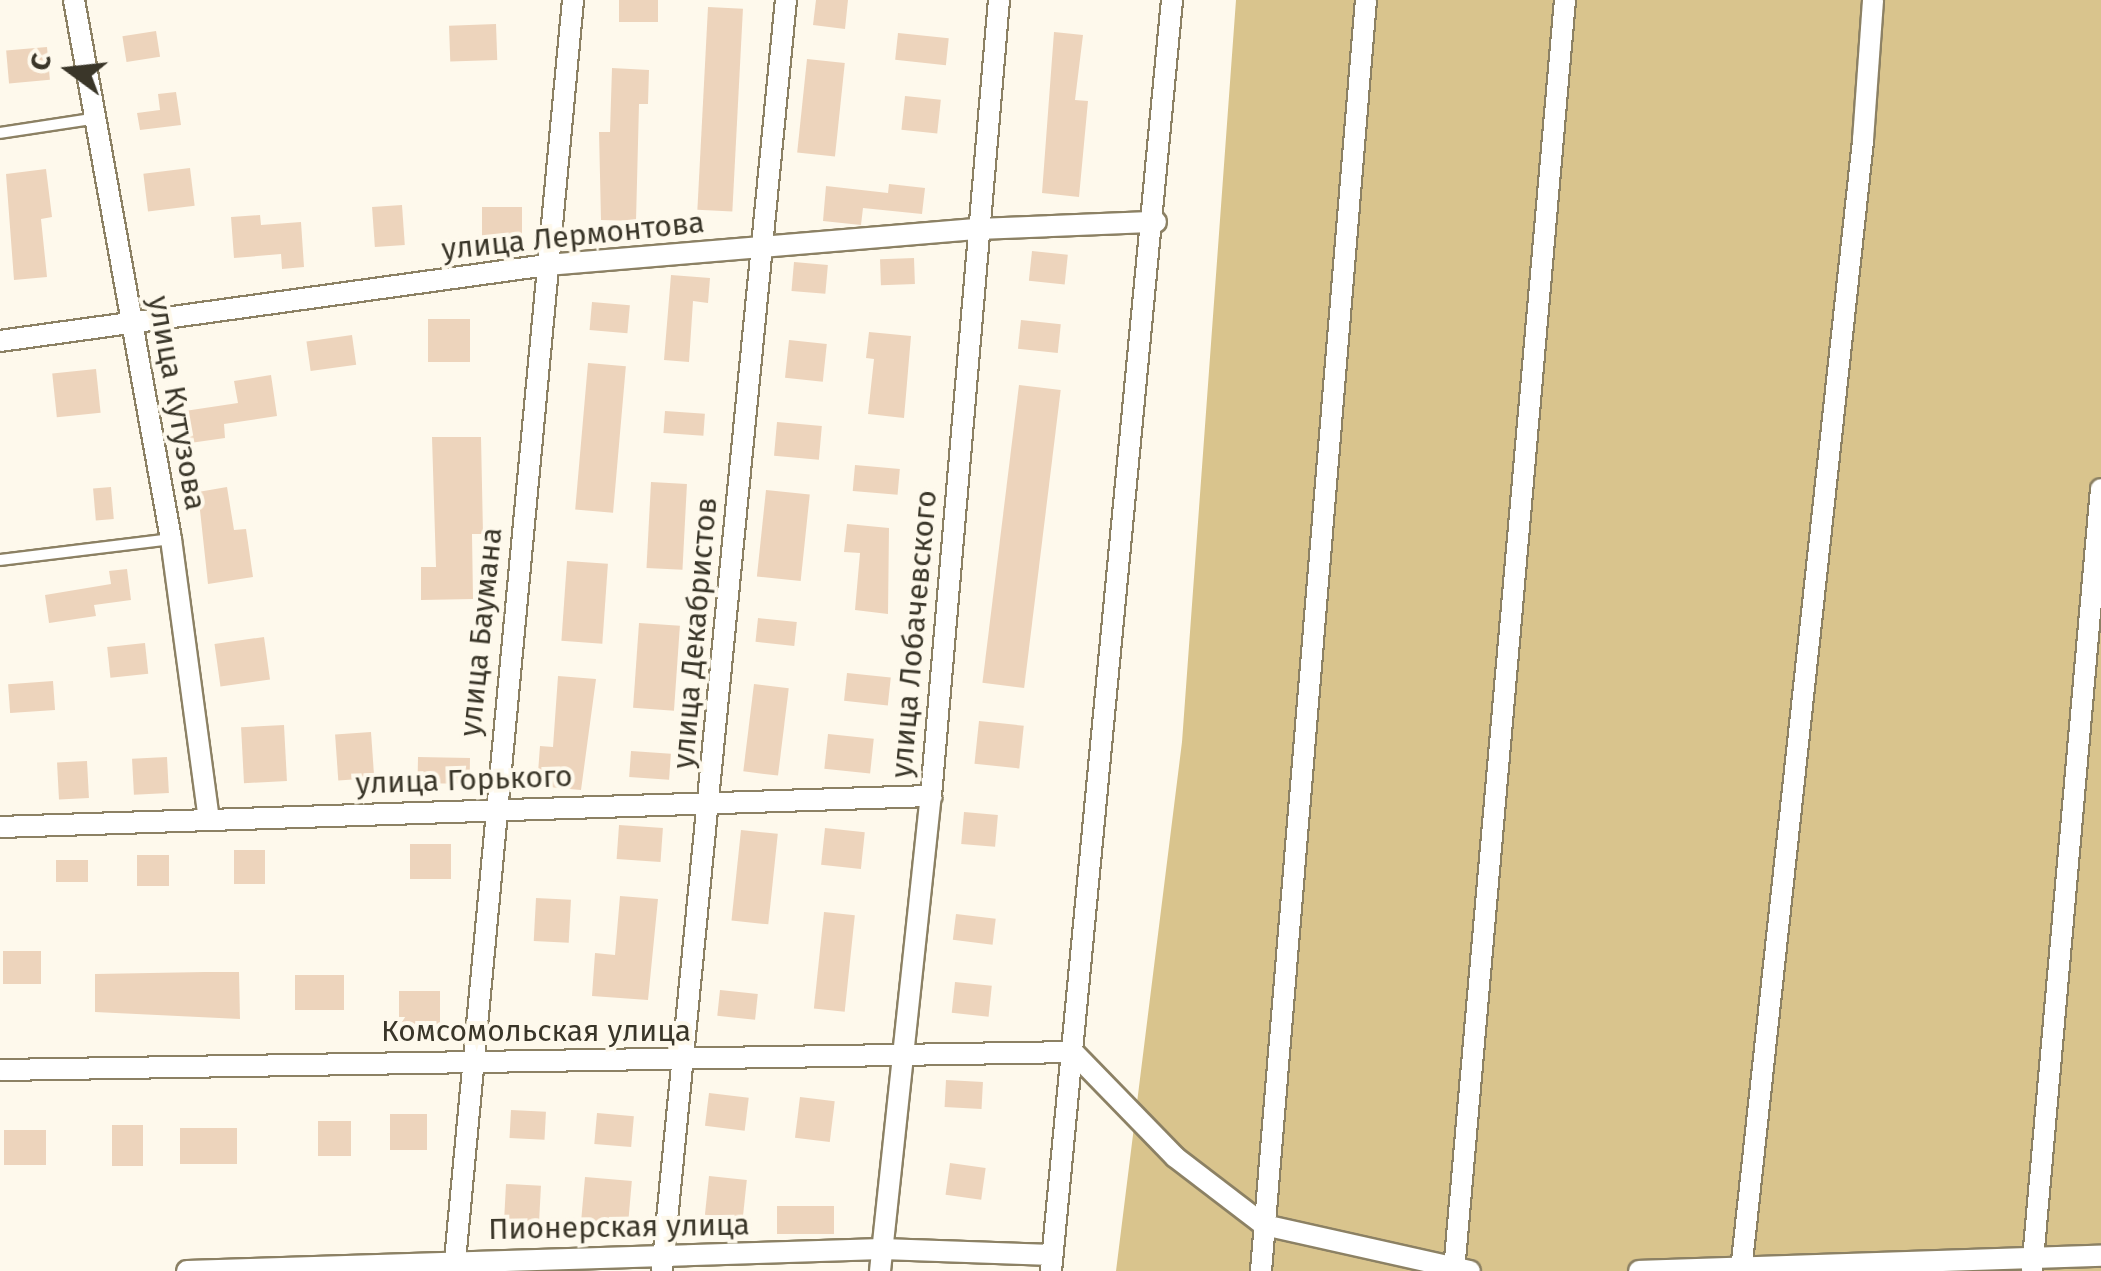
<!DOCTYPE html>
<html>
<head>
<meta charset="utf-8">
<style>
	body { margin:0 }
	#map { position:relative; width:2101px; height:1271px; overflow:hidden; background:#fef9ec; font-family:"Fira Sans",sans-serif }
	div>[style] { position:absolute }
	.green>* { inset:0; background:#d9c48d }
	.building>* { inset:0; background:#edd4bc; transform-origin:0 0 }
	.roads { filter:drop-shadow(2px 0 #8c8164) drop-shadow(-2px 0 #8c8164) drop-shadow(0 2px #8c8164) drop-shadow(0 -2px #8c8164) }
	.service>* { height:10px; margin:-5px; padding:0 5px; transform-origin:5px; border-radius:5px; background:#fff }
	.minor>* { height:20px; margin:-10px; padding:0 10px; transform-origin:10px; border-radius:10px; background:#fff }
	span { translate:-50% -50%; white-space:nowrap; text-align:center; line-height:1.15; -webkit-text-stroke:8px #fef9ec; paint-order:stroke }
	.street-label { font-size:30px; color:#3a3629 }
	.north { position:absolute; left:20px; top:20px; width:100px; height:100px; -webkit-text-stroke:8px #fef9ec; paint-order:stroke; rotate:285deg; font-size:28px; font-weight:700; line-height:40px; text-align:center; color:#3a3629 }
	.north::after { content:''; display:block; margin:auto; width:35px; height:45px; background:#3a3629; clip-path:polygon(50% 0,100% 100%,50% 72%,0 100%) }
</style>
</head>
<body>
<div id="map">
	<div class="green">
		<div style="clip-path:polygon(1236px 0,2101px 0,2101px 1271px,1116px 1271px,1182px 742px)"></div>
	</div>
	<div class="building">
		<div style="left:619px;top:0;width:39px;height:22px"></div>
		<div style="clip-path:polygon(816px 0,848px 0,845px 29px,813px 25px)"></div>
		<div style="left:708px;top:7px;width:35px;height:203px;rotate:3deg"></div>
		<div style="left:496px;top:24px;width:36px;height:47px;rotate:88deg"></div>
		<div style="left:156px;top:31px;width:26px;height:34px;rotate:81deg"></div>
		<div style="clip-path:polygon(1054px 32px,1083px 35px,1075px 100px,1088px 101px,1079px 197px,1042px 193px)"></div>
		<div style="left:898px;top:33px;width:51px;height:27px;rotate:6deg"></div>
		<div style="left:47px;top:47px;width:33px;height:41px;rotate:85deg"></div>
		<div style="left:807px;top:59px;width:38px;height:94px;rotate:6deg"></div>
		<div style="clip-path:polygon(612px 68px,649px 70px,648px 104px,639px 104px,636px 221px,601px 220px,599px 132px,610px 132px)"></div>
		<div style="clip-path:polygon(176px 92px,181px 125px,140px 130px,137px 113px,160px 110px,158px 94px)"></div>
		<div style="left:905px;top:96px;width:36px;height:34px;rotate:6deg"></div>
		<div style="left:190px;top:168px;width:38px;height:47px;rotate:83deg"></div>
		<div style="clip-path:polygon(46px 169px,52px 217px,41px 219px,47px 277px,14px 280px,6px 174px)"></div>
		<div style="clip-path:polygon(889px 184px,925px 188px,922px 214px,863px 208px,861px 225px,823px 221px,826px 186px,888px 193px)"></div>
		<div style="left:402px;top:205px;width:40px;height:30px;rotate:86deg"></div>
		<div style="left:522px;top:207px;width:44px;height:40px;rotate:90deg"></div>
		<div style="clip-path:polygon(260px 215px,261px 225px,301px 222px,304px 267px,282px 269px,281px 254px,234px 258px,231px 217px)"></div>
		<div style="left:1032px;top:251px;width:36px;height:30px;rotate:6deg"></div>
		<div style="left:914px;top:258px;width:26px;height:34px;rotate:88deg"></div>
		<div style="left:794px;top:262px;width:34px;height:29px;rotate:5deg"></div>
		<div style="clip-path:polygon(671px 275px,710px 278px,708px 303px,693px 301px,689px 362px,664px 360px)"></div>
		<div style="left:592px;top:302px;width:38px;height:28px;rotate:5deg"></div>
		<div style="left:428px;top:319px;width:42px;height:43px"></div>
		<div style="left:1021px;top:320px;width:40px;height:29px;rotate:6deg"></div>
		<div style="clip-path:polygon(869px 332px,911px 336px,904px 418px,868px 414px,874px 359px,866px 358px)"></div>
		<div style="left:352px;top:335px;width:30px;height:46px;rotate:82deg"></div>
		<div style="left:789px;top:340px;width:38px;height:38px;rotate:6deg"></div>
		<div style="left:588px;top:363px;width:38px;height:147px;rotate:5deg"></div>
		<div style="left:96px;top:369px;width:44px;height:44px;rotate:84deg"></div>
		<div style="clip-path:polygon(271px 375px,277px 416px,224px 424px,225px 438px,183px 444px,178px 412px,238px 403px,234px 381px)"></div>
		<div style="left:1019px;top:385px;width:42px;height:300px;rotate:7deg"></div>
		<div style="left:665px;top:411px;width:40px;height:22px;rotate:4deg"></div>
		<div style="left:777px;top:422px;width:45px;height:34px;rotate:5deg"></div>
		<div style="clip-path:polygon(432px 437px,481px 437px,483px 534px,472px 534px,473px 599px,421px 600px,421px 567px,436px 567px)"></div>
		<div style="left:855px;top:465px;width:45px;height:26px;rotate:5deg"></div>
		<div style="left:651px;top:482px;width:36px;height:86px;rotate:3deg"></div>
		<div style="left:111px;top:487px;width:32px;height:18px;rotate:85deg"></div>
		<div style="clip-path:polygon(227px 487px,234px 530px,246px 529px,253px 577px,208px 584px,198px 492px)"></div>
		<div style="left:766px;top:490px;width:44px;height:87px;rotate:6deg"></div>
		<div style="clip-path:polygon(847px 524px,889px 528px,888px 614px,855px 610px,860px 553px,844px 552px)"></div>
		<div style="left:567px;top:561px;width:41px;height:80px;rotate:4deg"></div>
		<div style="clip-path:polygon(127px 569px,131px 600px,94px 605px,96px 616px,49px 623px,45px 595px,111px 584px,109px 571px)"></div>
		<div style="left:758px;top:618px;width:39px;height:24px;rotate:6deg"></div>
		<div style="left:639px;top:623px;width:41px;height:85px;rotate:4deg"></div>
		<div style="left:264px;top:637px;width:43px;height:50px;rotate:82deg"></div>
		<div style="left:145px;top:643px;width:31px;height:38px;rotate:84deg"></div>
		<div style="left:847px;top:673px;width:44px;height:28px;rotate:6deg"></div>
		<div style="clip-path:polygon(558px 676px,596px 679px,581px 790px,537px 786px,540px 746px,553px 747px)"></div>
		<div style="left:53px;top:681px;width:29px;height:45px;rotate:86deg"></div>
		<div style="left:754px;top:684px;width:35px;height:88px;rotate:7deg"></div>
		<div style="left:979px;top:721px;width:45px;height:43px;rotate:6deg"></div>
		<div style="left:284px;top:725px;width:56px;height:43px;rotate:87deg"></div>
		<div style="left:371px;top:732px;width:46px;height:36px;rotate:86deg"></div>
		<div style="left:828px;top:734px;width:46px;height:35px;rotate:6deg"></div>
		<div style="left:631px;top:751px;width:40px;height:26px;rotate:4deg"></div>
		<div style="left:167px;top:757px;width:36px;height:35px;rotate:87deg"></div>
		<div style="left:418px;top:757px;width:52px;height:26px;rotate:1deg"></div>
		<div style="left:87px;top:761px;width:37px;height:30px;rotate:87deg"></div>
		<div style="left:964px;top:812px;width:34px;height:32px;rotate:5deg"></div>
		<div style="left:619px;top:825px;width:44px;height:34px;rotate:4deg"></div>
		<div style="left:825px;top:828px;width:40px;height:37px;rotate:6deg"></div>
		<div style="left:741px;top:830px;width:37px;height:91px;rotate:6deg"></div>
		<div style="left:410px;top:844px;width:41px;height:35px"></div>
		<div style="left:234px;top:850px;width:31px;height:34px"></div>
		<div style="left:169px;top:855px;width:31px;height:32px;rotate:90deg"></div>
		<div style="left:56px;top:860px;width:32px;height:22px"></div>
		<div style="clip-path:polygon(620px 896px,658px 899px,648px 1000px,592px 996px,595px 953px,615px 955px)"></div>
		<div style="left:536px;top:898px;width:35px;height:43px;rotate:3deg"></div>
		<div style="left:824px;top:912px;width:31px;height:97px;rotate:6deg"></div>
		<div style="left:956px;top:914px;width:40px;height:26px;rotate:7deg"></div>
		<div style="left:3px;top:951px;width:38px;height:33px"></div>
		<div style="clip-path:polygon(205px 972px,239px 972px,240px 1019px,95px 1012px,95px 974px)"></div>
		<div style="left:344px;top:975px;width:35px;height:49px;rotate:90deg"></div>
		<div style="left:955px;top:982px;width:37px;height:31px;rotate:6deg"></div>
		<div style="left:720px;top:990px;width:38px;height:26px;rotate:6deg"></div>
		<div style="left:399px;top:991px;width:41px;height:35px"></div>
		<div style="left:946px;top:1080px;width:37px;height:27px;rotate:3deg"></div>
		<div style="left:709px;top:1093px;width:40px;height:33px;rotate:7deg"></div>
		<div style="left:800px;top:1097px;width:35px;height:41px;rotate:7deg"></div>
		<div style="left:511px;top:1110px;width:35px;height:28px;rotate:3deg"></div>
		<div style="left:597px;top:1113px;width:37px;height:31px;rotate:5deg"></div>
		<div style="left:427px;top:1114px;width:36px;height:37px;rotate:90deg"></div>
		<div style="left:318px;top:1121px;width:33px;height:35px"></div>
		<div style="left:143px;top:1125px;width:41px;height:31px;rotate:90deg"></div>
		<div style="left:180px;top:1128px;width:57px;height:36px"></div>
		<div style="left:4px;top:1130px;width:42px;height:35px"></div>
		<div style="left:950px;top:1163px;width:36px;height:32px;rotate:8deg"></div>
		<div style="left:709px;top:1176px;width:38px;height:39px;rotate:6deg"></div>
		<div style="left:585px;top:1177px;width:47px;height:44px;rotate:5deg"></div>
		<div style="left:506px;top:1184px;width:35px;height:36px;rotate:3deg"></div>
		<div style="left:834px;top:1206px;width:28px;height:57px;rotate:90deg"></div>
	</div>
	<div class="roads">
		<div class="service">
			<div style="left:0;top:133px;width:99px;rotate:-8.7deg"></div>
			<div style="left:0;top:560px;width:172px;rotate:-7deg"></div>
		</div>
		<div class="minor">
			<div style="left:74px;top:0;width:548px;rotate:79.8deg"></div>
			<div style="left:171px;top:539px;width:283px;rotate:82.3deg"></div>
			<div style="left:0;top:341px;width:552px;rotate:-7.91deg"></div>
			<div style="left:547px;top:265px;width:433px;rotate:-4.8deg"></div>
			<div style="left:978px;top:229px;width:178px;rotate:-2.3deg"></div>
			<div style="left:0;top:827px;width:932px;rotate:-1.91deg"></div>
			<div style="left:0;top:1070px;width:1073px;rotate:-0.96deg"></div>
			<div style="left:1073px;top:1052px;width:146px;rotate:45.8deg"></div>
			<div style="left:1175px;top:1157px;width:112px;rotate:37.4deg"></div>
			<div style="left:1264px;top:1225px;width:211px;rotate:12.6deg"></div>
			<div style="left:187px;top:1271px;width:695px;rotate:-1.81deg"></div>
			<div style="left:882px;top:1249px;width:170px;rotate:2deg"></div>
			<div style="left:454px;top:1271px;width:1277px;rotate:-84.65deg"></div>
			<div style="left:662px;top:1271px;width:1277px;rotate:-84.43deg"></div>
			<div style="left:880px;top:1271px;width:478px;rotate:-83.9deg"></div>
			<div style="left:931px;top:796px;width:799px;rotate:-85.12deg"></div>
			<div style="left:1051px;top:1271px;width:1277px;rotate:-84.56deg"></div>
			<div style="left:1261px;top:1271px;width:1275px;rotate:-85.28deg"></div>
			<div style="left:1454px;top:1271px;width:1276px;rotate:-85.01deg"></div>
			<div style="left:1639px;top:1271px;width:462px;rotate:-1.9deg"></div>
			<div style="left:1741px;top:1271px;width:1138px;rotate:-83.84deg"></div>
			<div style="left:1863px;top:140px;width:140px;rotate:-85.9deg"></div>
			<div style="left:2032px;top:1271px;width:785px;rotate:-84.96deg"></div>
		</div>
	</div>
	<div class="street-label">
		<span style="left:573px;top:236px;rotate:-6deg">улица Лермонтова</span>
		<span style="left:177px;top:403px;rotate:80deg">улица Кутузова</span>
		<span style="left:481px;top:632px;rotate:-84deg">улица Баумана</span>
		<span style="left:695px;top:633px;rotate:-85deg">улица Декабристов</span>
		<span style="left:914px;top:634px;rotate:-85deg">улица Лобачевского</span>
		<span style="left:464px;top:780px;rotate:-2deg">улица Горького</span>
		<span style="left:536px;top:1031px">Комсомольская улица</span>
		<span style="left:619px;top:1227px;rotate:-1deg">Пионерская улица</span>
	</div>
	<div class="north">С</div>
</div>
</body>
</html>
